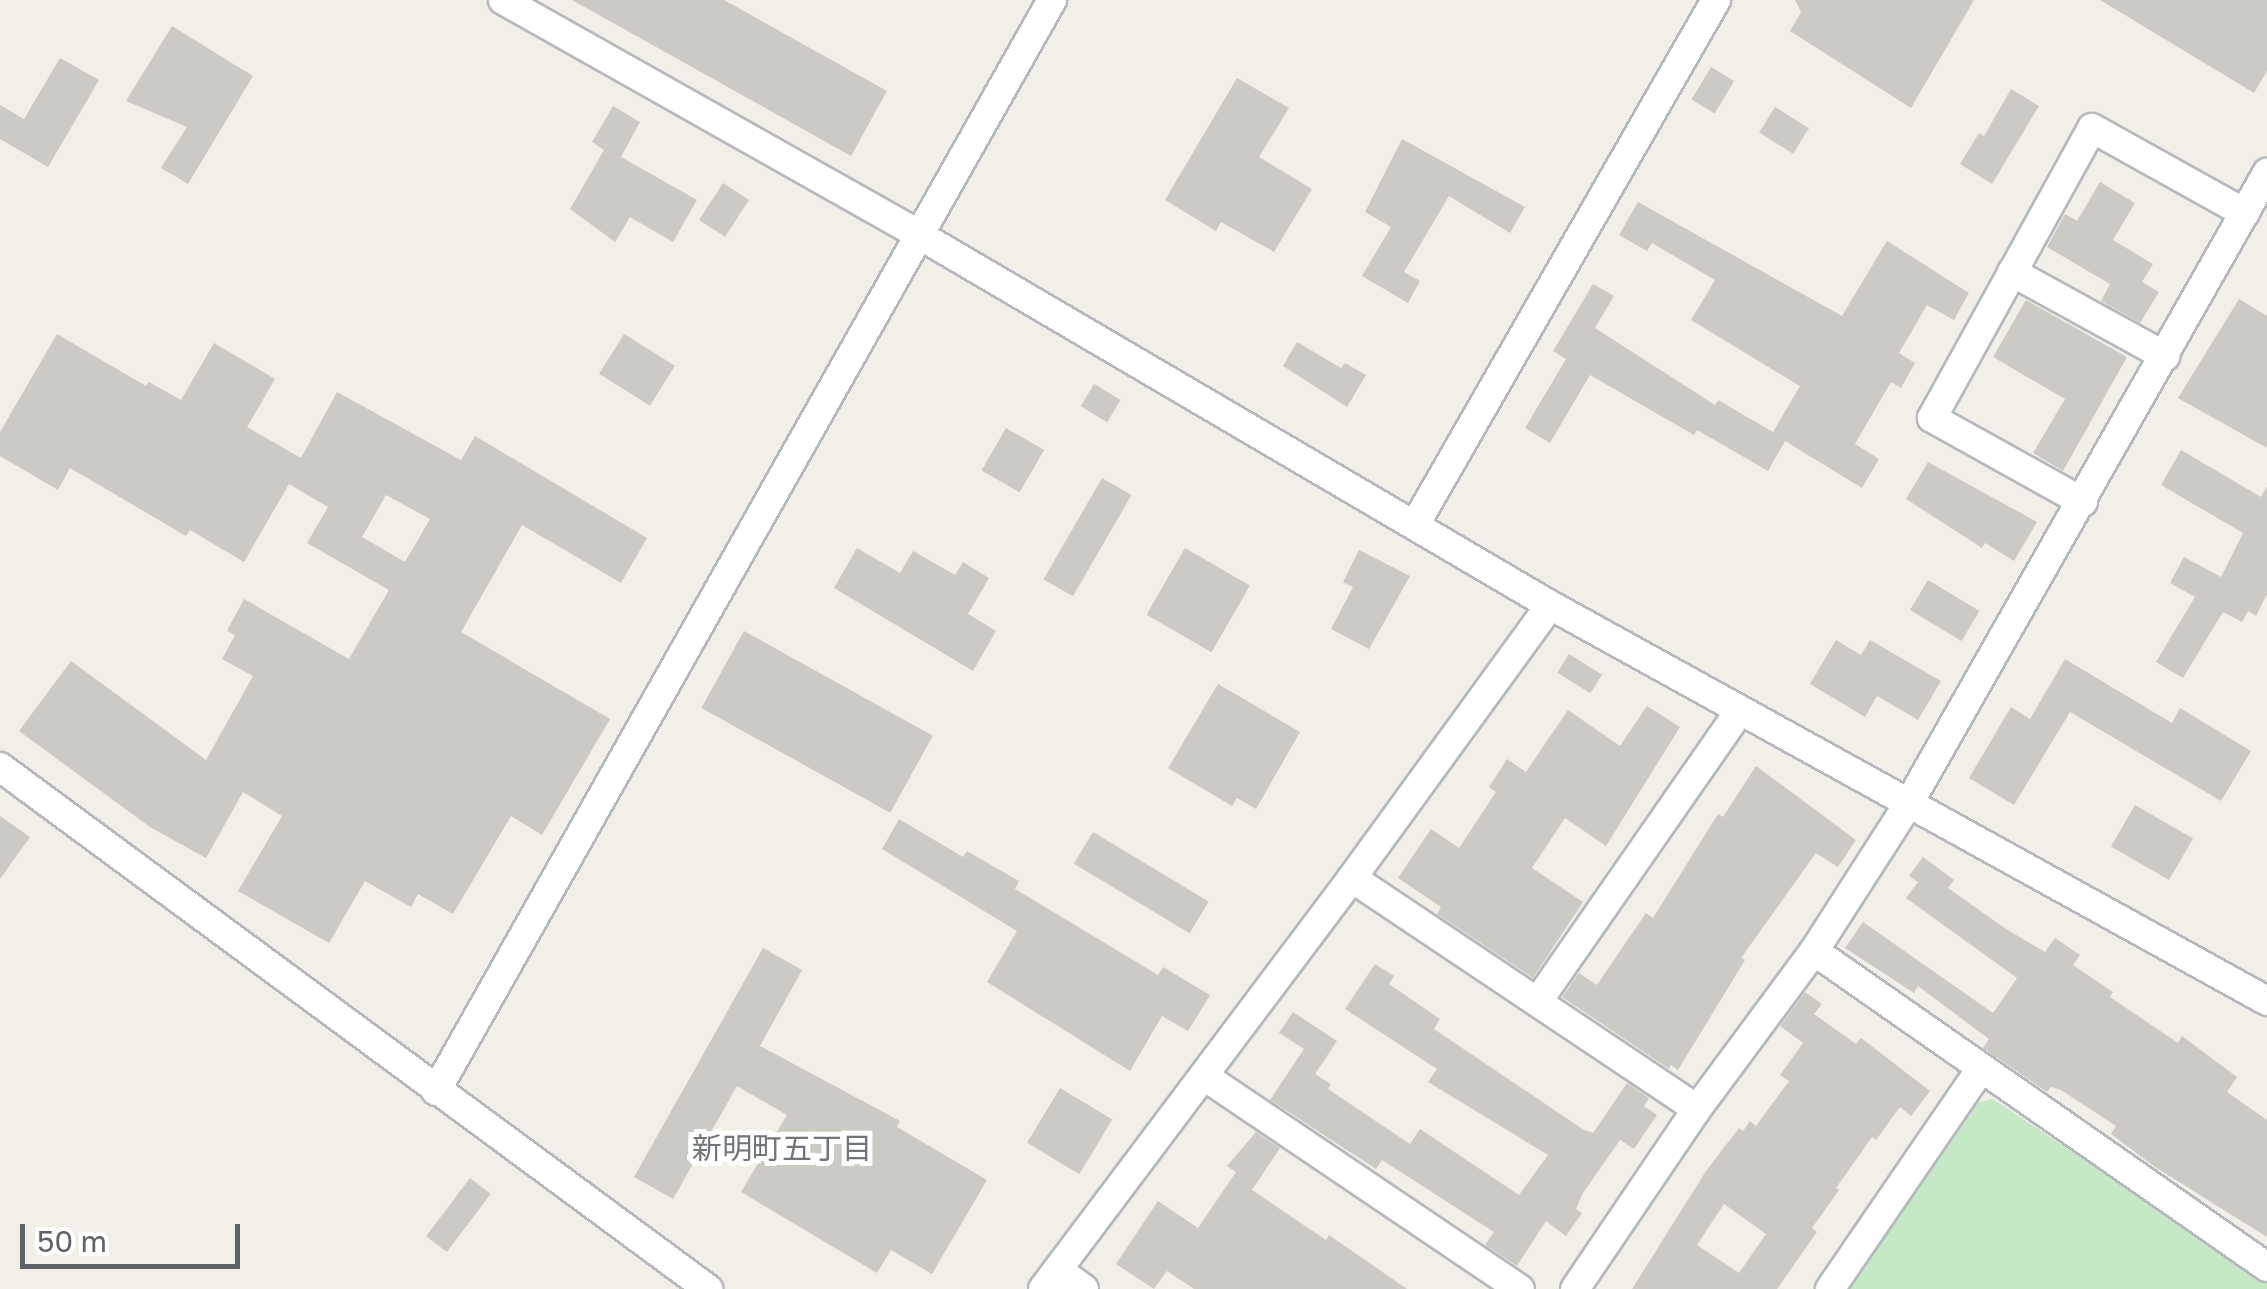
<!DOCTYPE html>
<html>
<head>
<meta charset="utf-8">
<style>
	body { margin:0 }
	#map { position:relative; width:2267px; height:1289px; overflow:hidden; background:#f1efe8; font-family:"Golos Text","Noto Sans JP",sans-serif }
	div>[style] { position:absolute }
	.green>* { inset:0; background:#c5e8c5 }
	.building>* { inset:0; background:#cccac5; transform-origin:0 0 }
	.roads { filter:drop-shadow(2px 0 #b5b8bc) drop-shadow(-2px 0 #b5b8bc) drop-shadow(0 2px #b5b8bc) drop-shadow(0 -2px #b5b8bc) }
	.street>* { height:28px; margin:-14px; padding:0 14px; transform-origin:14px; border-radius:14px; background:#fff }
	span { translate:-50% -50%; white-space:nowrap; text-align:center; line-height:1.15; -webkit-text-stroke:10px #fff; paint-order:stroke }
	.neighbourhood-label { font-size:30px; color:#70757a }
	.scale { position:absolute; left:20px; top:1224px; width:220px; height:45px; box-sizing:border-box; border:5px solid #5f6368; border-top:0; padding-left:12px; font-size:30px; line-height:35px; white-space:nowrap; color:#5f6368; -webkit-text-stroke:8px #fff; paint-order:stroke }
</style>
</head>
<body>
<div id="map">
	<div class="green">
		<div style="clip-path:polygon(1993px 1099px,2267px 1282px,2267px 1289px,1847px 1289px,1976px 1103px)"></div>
	</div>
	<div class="building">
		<div style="clip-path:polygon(572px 0,724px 0,887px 91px,851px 156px)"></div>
		<div style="clip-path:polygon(1795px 0,1974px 0,1911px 108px,1790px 31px,1801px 12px)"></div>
		<div style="clip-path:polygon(2100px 0,2267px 0,2267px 71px,2254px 93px)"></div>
		<div style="clip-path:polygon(172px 26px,253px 76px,188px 184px,161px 168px,187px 127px,126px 101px)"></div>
		<div style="clip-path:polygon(60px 58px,99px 80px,48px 167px,0 139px,0 105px,24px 119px)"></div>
		<div style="left:1711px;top:67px;width:27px;height:38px;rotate:31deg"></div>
		<div style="clip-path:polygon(1237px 78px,1289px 108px,1259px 157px,1312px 189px,1274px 252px,1221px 222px,1216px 231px,1165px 200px)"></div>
		<div style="clip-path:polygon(2011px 89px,2039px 106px,1992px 184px,1960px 164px,1979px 133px,1984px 136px)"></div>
		<div style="clip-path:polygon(613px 106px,640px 122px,621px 157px,697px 200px,673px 242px,630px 217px,615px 242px,570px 209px,604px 150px,592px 142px)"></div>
		<div style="left:1775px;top:107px;width:40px;height:30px;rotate:32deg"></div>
		<div style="clip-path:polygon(1402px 139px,1525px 207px,1510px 233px,1449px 196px,1404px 272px,1420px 281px,1408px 303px,1362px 276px,1391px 227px,1365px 212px)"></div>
		<div style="clip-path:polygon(2100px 182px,2135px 203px,2113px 240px,2153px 264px,2142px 282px,2159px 292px,2140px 323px,2101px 301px,2110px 284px,2047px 247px,2065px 214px,2077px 221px)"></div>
		<div style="left:723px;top:183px;width:31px;height:44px;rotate:33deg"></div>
		<div style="clip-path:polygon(1638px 202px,1842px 316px,1887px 241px,1969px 293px,1954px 320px,1927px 305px,1899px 353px,1915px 363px,1901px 388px,1891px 382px,1855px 444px,1879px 459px,1862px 488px,1785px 441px,1768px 471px,1697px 430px,1694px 435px,1590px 375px,1550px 443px,1525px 428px,1566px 359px,1553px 351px,1593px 284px,1614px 296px,1595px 328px,1715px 405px,1718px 400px,1773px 432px,1800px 386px,1691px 320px,1715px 280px,1652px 243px,1647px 251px,1619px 235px)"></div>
		<div style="clip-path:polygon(2239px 299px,2267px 316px,2267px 448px,2178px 398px)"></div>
		<div style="clip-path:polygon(2026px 300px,2127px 357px,2063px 471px,2033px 453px,2065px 399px,1993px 357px)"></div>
		<div style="clip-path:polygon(evenodd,57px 334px,146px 386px,149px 382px,181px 400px,214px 343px,275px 379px,247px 427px,301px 458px,337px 392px,461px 460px,475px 436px,647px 538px,621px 583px,522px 525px,461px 632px,610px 719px,542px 835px,511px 816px,453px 914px,418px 894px,411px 907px,365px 881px,329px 943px,238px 891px,282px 816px,243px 792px,206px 858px,150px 827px,19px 731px,71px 661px,206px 760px,253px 676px,222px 659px,235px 635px,227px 631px,244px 599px,349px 659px,389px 590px,307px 543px,328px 507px,289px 484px,244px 562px,190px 530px,186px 536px,70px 468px,58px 490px,0 456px,0 432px,57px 334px,386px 495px,430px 519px,405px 562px,362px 537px,386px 495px)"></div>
		<div style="left:624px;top:334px;width:60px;height:47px;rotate:32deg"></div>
		<div style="clip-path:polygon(1297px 342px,1341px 368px,1345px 363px,1366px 375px,1347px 407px,1283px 366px)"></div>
		<div style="left:1094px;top:384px;width:31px;height:26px;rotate:31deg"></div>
		<div style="left:1006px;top:428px;width:44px;height:49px;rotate:30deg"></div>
		<div style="clip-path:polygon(2181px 450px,2261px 497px,2267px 486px,2267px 594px,2256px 616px,2248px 611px,2242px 622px,2223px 612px,2183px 678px,2156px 662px,2195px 597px,2170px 583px,2184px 557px,2221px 577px,2243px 533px,2161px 485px)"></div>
		<div style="clip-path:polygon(1928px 462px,2037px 522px,2014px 561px,1985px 543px,1982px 548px,1906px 499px)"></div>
		<div style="left:1102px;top:478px;width:34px;height:117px;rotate:30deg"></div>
		<div style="clip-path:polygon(857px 548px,900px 573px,913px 551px,955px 575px,963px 562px,989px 578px,968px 614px,996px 631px,973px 671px,834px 588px)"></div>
		<div style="left:1185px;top:548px;width:75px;height:77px;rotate:30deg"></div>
		<div style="clip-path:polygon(1359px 550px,1410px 576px,1369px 649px,1331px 629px,1353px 587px,1343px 582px)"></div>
		<div style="left:1928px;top:580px;width:60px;height:35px;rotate:31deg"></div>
		<div style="left:744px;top:631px;width:216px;height:88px;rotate:29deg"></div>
		<div style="clip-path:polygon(1836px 640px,1861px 655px,1870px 640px,1941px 681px,1918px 720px,1877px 696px,1865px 717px,1810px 684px)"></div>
		<div style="left:1569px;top:654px;width:39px;height:22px;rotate:32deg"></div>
		<div style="clip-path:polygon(2065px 659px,2172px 723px,2180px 708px,2251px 751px,2221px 801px,2070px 712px,2014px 805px,1969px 778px,2011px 707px,2030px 719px)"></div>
		<div style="clip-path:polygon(1218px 684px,1300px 732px,1256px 809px,1237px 798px,1232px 806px,1168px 768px)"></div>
		<div style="clip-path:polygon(1647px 706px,1680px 727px,1606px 846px,1565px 818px,1532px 868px,1583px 902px,1533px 978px,1437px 914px,1441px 907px,1398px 878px,1431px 829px,1459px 848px,1496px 792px,1489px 787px,1507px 759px,1526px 772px,1568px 710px,1620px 746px)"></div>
		<div style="clip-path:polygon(1756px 766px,1856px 840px,1838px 867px,1816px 853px,1741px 958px,1745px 960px,1678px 1070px,1671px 1065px,1669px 1069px,1562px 997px,1579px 973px,1597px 985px,1646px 913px,1653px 918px,1718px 814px,1723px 817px)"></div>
		<div style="left:2135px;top:805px;width:67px;height:48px;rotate:30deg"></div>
		<div style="clip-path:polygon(0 816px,30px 837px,0 879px)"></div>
		<div style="clip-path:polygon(899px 819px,963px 857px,967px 851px,1019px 881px,1015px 889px,1158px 975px,1163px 967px,1210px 995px,1188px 1031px,1162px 1016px,1130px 1071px,987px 982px,1017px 931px,882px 849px)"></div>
		<div style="left:1093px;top:832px;width:135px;height:37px;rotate:31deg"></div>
		<div style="clip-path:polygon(1923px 857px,1954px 880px,1948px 888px,2006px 929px,2045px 952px,2055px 938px,2080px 955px,2073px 965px,2113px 992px,2110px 997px,2178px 1043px,2182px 1036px,2237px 1077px,2227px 1092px,2267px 1120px,2267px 1237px,2155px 1167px,2111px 1134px,2116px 1126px,2061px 1090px,2051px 1087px,2047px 1092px,1983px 1048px,1989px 1039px,1918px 986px,1914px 993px,1845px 948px,1863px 922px,1993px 1013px,2017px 978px,1906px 898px,1918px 882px,1909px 876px)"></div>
		<div style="clip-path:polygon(763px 948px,802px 970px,760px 1046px,900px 1121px,897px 1127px,987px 1180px,932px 1274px,891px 1250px,877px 1273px,741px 1192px,787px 1115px,737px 1086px,673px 1199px,634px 1177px)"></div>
		<div style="clip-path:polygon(1375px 964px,1394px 976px,1389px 984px,1440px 1019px,1434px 1029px,1584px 1130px,1593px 1133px,1627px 1083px,1649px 1098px,1644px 1106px,1657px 1115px,1634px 1149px,1620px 1140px,1583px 1193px,1576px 1209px,1582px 1213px,1566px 1236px,1546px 1221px,1517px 1266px,1485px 1245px,1494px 1232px,1382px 1160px,1376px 1169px,1270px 1100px,1304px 1049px,1279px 1033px,1293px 1012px,1337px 1041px,1315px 1074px,1331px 1084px,1328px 1089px,1410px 1144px,1420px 1129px,1519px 1195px,1548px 1155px,1428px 1082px,1437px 1069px,1345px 1009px)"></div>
		<div style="clip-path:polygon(evenodd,1805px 992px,1822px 1004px,1814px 1014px,1856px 1044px,1861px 1038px,1930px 1091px,1911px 1116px,1900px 1107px,1876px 1140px,1872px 1137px,1836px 1188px,1839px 1190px,1812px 1228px,1817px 1232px,1777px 1289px,1632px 1289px,1706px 1171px,1739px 1128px,1743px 1131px,1750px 1121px,1756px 1126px,1789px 1081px,1780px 1075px,1803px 1043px,1780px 1026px,1805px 992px,1724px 1204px,1766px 1234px,1739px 1273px,1697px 1245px,1724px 1204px)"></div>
		<div style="left:1060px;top:1088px;width:61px;height:64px;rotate:31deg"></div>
		<div style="clip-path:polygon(1256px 1132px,1280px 1148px,1252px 1190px,1326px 1240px,1329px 1235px,1407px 1289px,1194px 1289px,1167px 1271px,1154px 1289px,1116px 1264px,1158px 1201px,1198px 1228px,1236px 1172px,1227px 1166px)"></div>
		<div style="left:470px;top:1178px;width:26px;height:73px;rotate:37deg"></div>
	</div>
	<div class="roads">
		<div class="street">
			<div style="left:503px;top:0;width:480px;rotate:29.4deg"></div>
			<div style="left:921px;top:236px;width:729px;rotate:30.4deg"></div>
			<div style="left:1550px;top:605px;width:819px;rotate:28.91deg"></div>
			<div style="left:2012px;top:272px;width:175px;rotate:28.8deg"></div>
			<div style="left:2083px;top:502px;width:173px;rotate:-150.9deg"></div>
			<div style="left:1932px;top:418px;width:331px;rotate:-61.1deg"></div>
			<div style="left:2092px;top:128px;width:175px;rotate:29.1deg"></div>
			<div style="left:1416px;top:523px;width:603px;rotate:-60.16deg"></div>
			<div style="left:0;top:767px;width:880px;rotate:36.4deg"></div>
			<div style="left:1352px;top:878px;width:415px;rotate:33.8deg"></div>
			<div style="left:1814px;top:951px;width:552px;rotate:34.9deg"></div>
			<div style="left:1538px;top:1001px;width:352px;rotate:-55.2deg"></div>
			<div style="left:1204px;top:1076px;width:381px;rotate:34deg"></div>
			<div style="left:436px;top:1091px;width:1253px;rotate:-60.55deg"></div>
			<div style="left:1058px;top:1270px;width:32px;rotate:36deg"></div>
			<div style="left:1043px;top:1289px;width:514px;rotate:-53.06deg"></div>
			<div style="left:1352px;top:878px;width:337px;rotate:-54deg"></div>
			<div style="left:1575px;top:1289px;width:217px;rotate:-55.9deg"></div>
			<div style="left:1697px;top:1109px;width:197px;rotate:-53.5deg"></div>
			<div style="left:1814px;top:951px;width:176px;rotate:-57.3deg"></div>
			<div style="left:1909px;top:803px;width:725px;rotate:-60.39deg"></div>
			<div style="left:1830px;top:1289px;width:265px;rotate:-55.6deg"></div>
		</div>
	</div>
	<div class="neighbourhood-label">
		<span style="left:782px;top:1148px">新明町五丁目</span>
	</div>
	<div class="scale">50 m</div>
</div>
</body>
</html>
